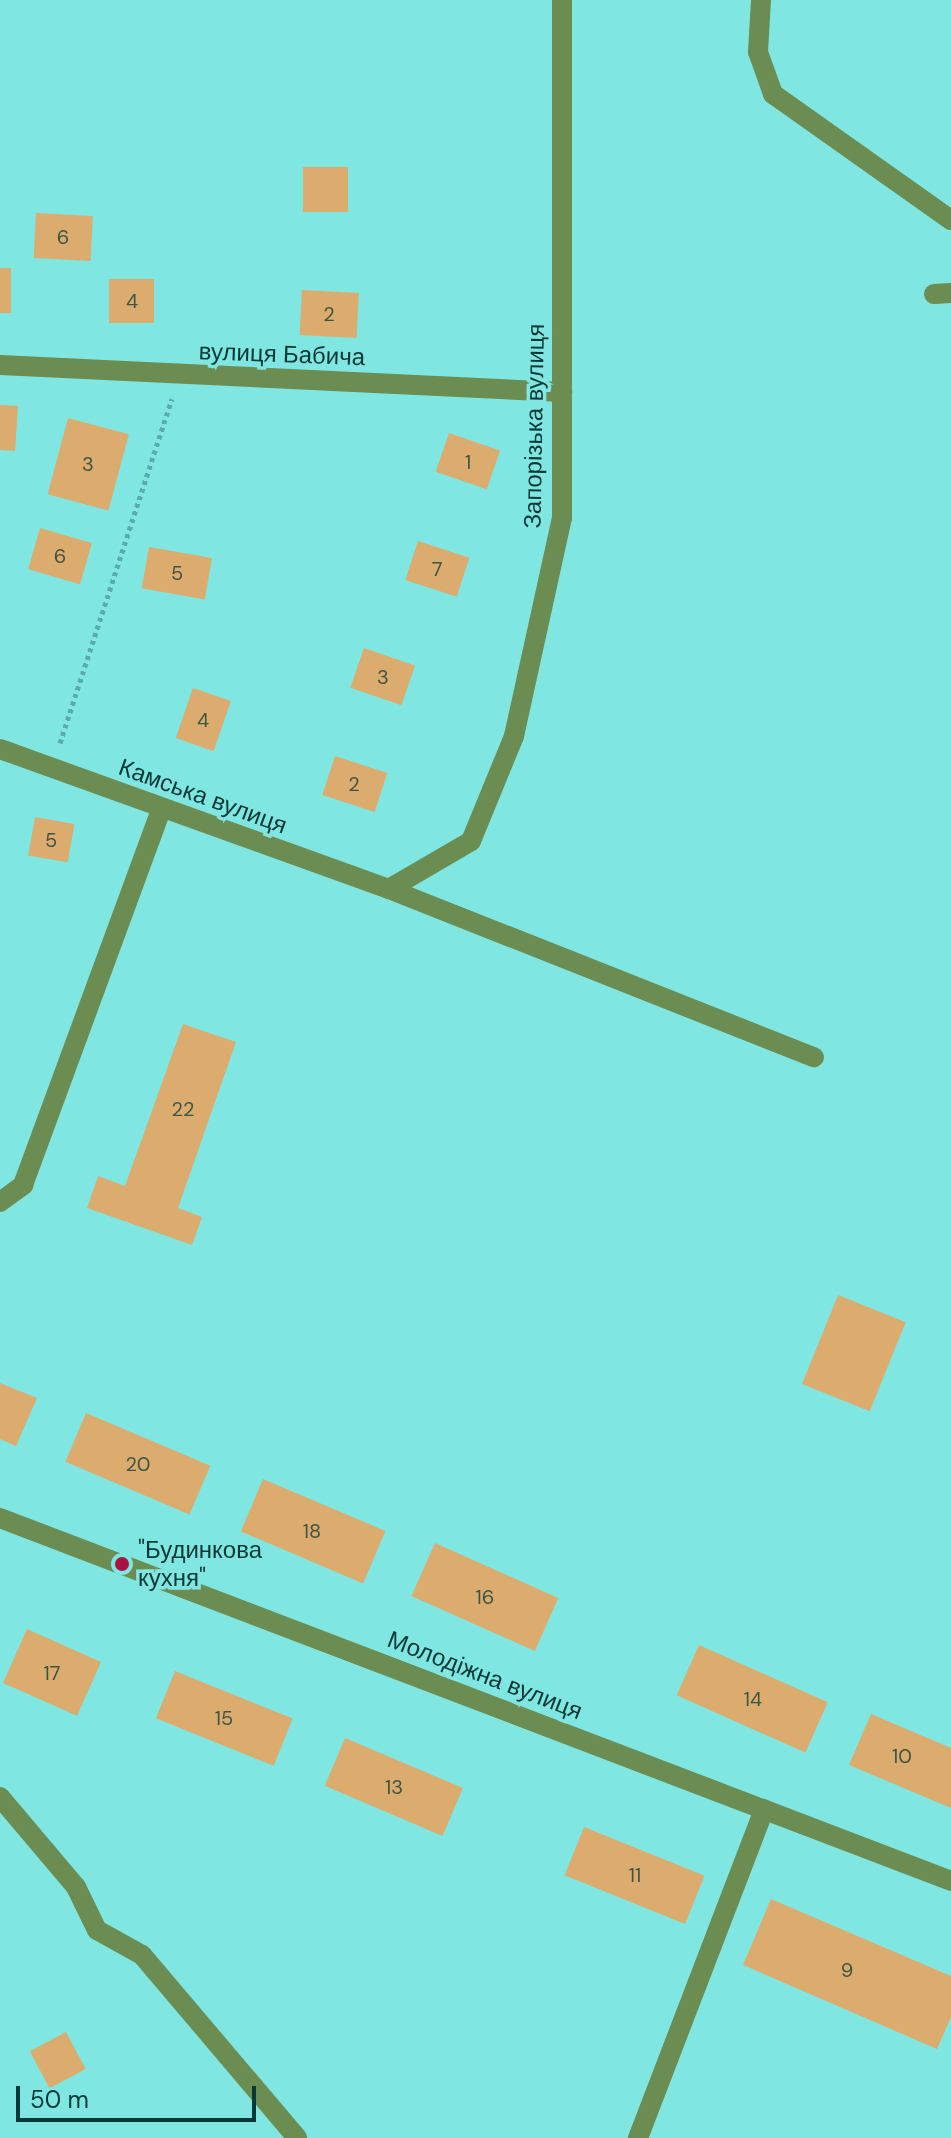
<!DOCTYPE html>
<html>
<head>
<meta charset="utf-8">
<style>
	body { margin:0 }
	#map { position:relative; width:951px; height:2138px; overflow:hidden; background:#7fe6e2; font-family:"DM Sans",sans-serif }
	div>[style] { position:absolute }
	.building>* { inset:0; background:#dcac6e; transform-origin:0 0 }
	.path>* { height:5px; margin-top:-2.5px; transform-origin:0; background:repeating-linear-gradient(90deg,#58adaa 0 4px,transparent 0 8px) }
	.minor>* { height:20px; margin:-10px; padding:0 10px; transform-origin:10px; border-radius:10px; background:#6c8d51 }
	.dots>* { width:22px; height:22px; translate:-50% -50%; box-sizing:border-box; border:4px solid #7fe6e2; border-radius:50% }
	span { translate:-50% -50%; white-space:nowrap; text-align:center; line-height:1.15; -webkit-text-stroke:7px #7fe6e2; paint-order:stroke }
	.number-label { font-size:20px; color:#3d5545 }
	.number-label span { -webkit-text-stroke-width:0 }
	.street-label { font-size:24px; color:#083837 }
	.poi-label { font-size:24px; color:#083837 }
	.left { translate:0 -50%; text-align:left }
	.scale { position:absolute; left:16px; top:2086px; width:240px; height:36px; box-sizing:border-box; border:4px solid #083837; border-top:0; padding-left:10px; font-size:24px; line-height:28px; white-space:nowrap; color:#083837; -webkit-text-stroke:6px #7fe6e2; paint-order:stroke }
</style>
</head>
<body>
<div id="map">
	<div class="building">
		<div style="left:303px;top:167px;width:45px;height:45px"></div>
		<div style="left:36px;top:213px;width:57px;height:45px;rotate:3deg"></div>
		<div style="left:0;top:268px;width:11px;height:45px"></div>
		<div style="left:109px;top:279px;width:45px;height:44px"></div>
		<div style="left:302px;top:290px;width:57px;height:45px;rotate:3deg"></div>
		<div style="clip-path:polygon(0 405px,18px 406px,15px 451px,0 450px)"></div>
		<div style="left:68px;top:418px;width:63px;height:79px;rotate:15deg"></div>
		<div style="left:449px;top:433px;width:54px;height:41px;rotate:19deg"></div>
		<div style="left:40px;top:528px;width:54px;height:43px;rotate:16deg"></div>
		<div style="left:418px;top:541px;width:54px;height:41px;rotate:18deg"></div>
		<div style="left:149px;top:547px;width:64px;height:42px;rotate:10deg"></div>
		<div style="left:364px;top:648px;width:54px;height:42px;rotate:19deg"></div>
		<div style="left:193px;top:688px;width:40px;height:53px;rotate:19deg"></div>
		<div style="left:335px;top:756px;width:55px;height:41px;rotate:18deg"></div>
		<div style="left:35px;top:817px;width:40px;height:39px;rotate:10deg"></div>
		<div style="clip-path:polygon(183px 1024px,236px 1042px,178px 1208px,202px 1217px,192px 1245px,87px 1208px,98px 1176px,125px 1186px)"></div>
		<div style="left:838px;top:1295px;width:73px;height:96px;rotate:22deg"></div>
		<div style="clip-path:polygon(0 1383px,37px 1398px,16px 1446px,0 1439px)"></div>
		<div style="left:86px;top:1413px;width:135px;height:53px;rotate:23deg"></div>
		<div style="left:263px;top:1479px;width:133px;height:57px;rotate:23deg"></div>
		<div style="left:435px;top:1543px;width:135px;height:58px;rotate:24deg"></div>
		<div style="left:27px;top:1629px;width:81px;height:59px;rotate:24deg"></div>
		<div style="left:699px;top:1645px;width:141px;height:55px;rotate:24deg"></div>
		<div style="left:175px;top:1671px;width:127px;height:51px;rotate:22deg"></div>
		<div style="clip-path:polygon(871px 1714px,951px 1748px,951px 1808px,849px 1765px)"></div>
		<div style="left:345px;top:1738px;width:128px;height:52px;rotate:23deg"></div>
		<div style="left:584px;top:1827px;width:130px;height:52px;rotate:22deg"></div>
		<div style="clip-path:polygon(771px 1899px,951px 1976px,951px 2017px,937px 2049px,743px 1965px)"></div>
		<div style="left:66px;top:2032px;width:42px;height:41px;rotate:62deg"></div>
	</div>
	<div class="path">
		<div style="left:60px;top:743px;width:362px;rotate:-72deg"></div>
	</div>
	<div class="minor">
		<div style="left:761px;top:0;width:52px;rotate:93.3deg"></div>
		<div style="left:758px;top:52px;width:45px;rotate:70.3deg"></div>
		<div style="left:773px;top:94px;width:218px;rotate:35.3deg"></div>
		<div style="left:934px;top:294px;width:17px;rotate:-3deg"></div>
		<div style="left:0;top:365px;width:563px;rotate:2.75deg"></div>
		<div style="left:0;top:749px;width:413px;rotate:19.8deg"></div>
		<div style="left:389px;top:889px;width:457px;rotate:21.6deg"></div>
		<div style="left:389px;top:889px;width:95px;rotate:-30.3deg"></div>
		<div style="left:471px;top:841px;width:113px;rotate:-67.7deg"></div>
		<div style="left:514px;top:736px;width:223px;rotate:-77.6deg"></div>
		<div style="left:562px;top:518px;width:518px;rotate:-90deg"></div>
		<div style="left:0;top:1202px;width:29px;rotate:-36deg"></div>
		<div style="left:23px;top:1185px;width:400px;rotate:-69.8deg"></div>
		<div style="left:0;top:1518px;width:1018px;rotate:20.89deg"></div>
		<div style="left:0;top:1797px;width:118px;rotate:49.8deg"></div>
		<div style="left:76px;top:1887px;width:48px;rotate:64deg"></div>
		<div style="left:97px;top:1930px;width:51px;rotate:29.1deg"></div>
		<div style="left:142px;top:1955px;width:240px;rotate:49.7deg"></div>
		<div style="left:638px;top:2138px;width:352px;rotate:-69deg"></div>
	</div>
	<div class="dots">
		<div style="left:122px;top:1564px;background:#a91341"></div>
	</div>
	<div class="number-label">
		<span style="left:63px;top:237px">6</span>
		<span style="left:132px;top:301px">4</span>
		<span style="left:329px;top:314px">2</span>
		<span style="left:468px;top:462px">1</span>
		<span style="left:88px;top:464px">3</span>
		<span style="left:60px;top:556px">6</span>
		<span style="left:437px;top:569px">7</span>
		<span style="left:177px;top:573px">5</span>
		<span style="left:383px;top:677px">3</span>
		<span style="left:203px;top:720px">4</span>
		<span style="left:354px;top:784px">2</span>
		<span style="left:51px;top:840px">5</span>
		<span style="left:183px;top:1109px">22</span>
		<span style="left:138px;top:1464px">20</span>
		<span style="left:312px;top:1531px">18</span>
		<span style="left:485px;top:1597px">16</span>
		<span style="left:52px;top:1673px">17</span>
		<span style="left:753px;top:1699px">14</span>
		<span style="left:224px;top:1718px">15</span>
		<span style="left:902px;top:1756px">10</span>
		<span style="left:394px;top:1787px">13</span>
		<span style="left:635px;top:1875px">11</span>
		<span style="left:847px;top:1970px">9</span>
	</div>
	<div class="street-label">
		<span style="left:282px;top:354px;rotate:2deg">вулиця Бабича</span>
		<span style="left:534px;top:426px;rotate:-89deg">Запорізька вулиця</span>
		<span style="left:203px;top:796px;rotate:20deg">Камська вулиця</span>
		<span style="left:485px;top:1675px;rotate:21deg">Молодіжна вулиця</span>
	</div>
	<div class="poi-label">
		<span class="left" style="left:138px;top:1564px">"Будинкова<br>кухня"</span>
	</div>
	<div class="scale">50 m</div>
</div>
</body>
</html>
